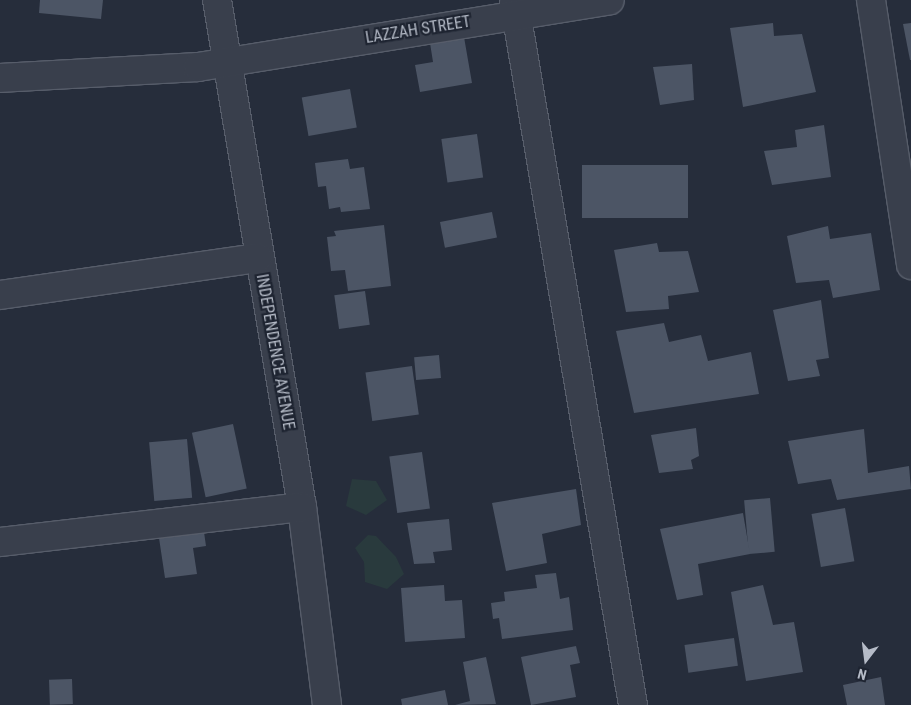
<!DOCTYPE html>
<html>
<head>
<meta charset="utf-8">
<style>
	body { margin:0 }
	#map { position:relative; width:911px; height:705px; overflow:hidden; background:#262d3b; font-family:"Roboto Condensed",sans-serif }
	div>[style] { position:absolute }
	.green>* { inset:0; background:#293a3d }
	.building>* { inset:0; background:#4c5565; transform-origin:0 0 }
	.roads { filter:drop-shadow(1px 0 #575d6a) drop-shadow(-1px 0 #575d6a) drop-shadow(0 1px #575d6a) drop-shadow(0 -1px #575d6a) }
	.minor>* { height:28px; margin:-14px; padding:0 14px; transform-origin:14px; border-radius:14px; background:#393f4c }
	span { translate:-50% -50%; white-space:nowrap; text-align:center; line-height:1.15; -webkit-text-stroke:4.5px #1e2431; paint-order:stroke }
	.street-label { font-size:16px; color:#b5bbc7 }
	.north { position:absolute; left:841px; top:635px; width:50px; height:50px; -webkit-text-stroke:4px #1e2431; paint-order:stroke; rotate:195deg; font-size:14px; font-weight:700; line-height:20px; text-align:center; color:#b5bbc7 }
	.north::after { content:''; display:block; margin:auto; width:18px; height:22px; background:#b5bbc7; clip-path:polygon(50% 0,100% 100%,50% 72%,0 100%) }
</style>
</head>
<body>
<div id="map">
	<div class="green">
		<div style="clip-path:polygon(352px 479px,376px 481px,387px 500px,366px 515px,346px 506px)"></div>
		<div style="clip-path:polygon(368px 535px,376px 536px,396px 557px,404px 574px,387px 589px,365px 582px,364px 562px,355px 548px)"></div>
	</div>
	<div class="building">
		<div style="clip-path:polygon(40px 0,103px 0,101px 19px,39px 13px)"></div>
		<div style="clip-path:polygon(773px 23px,774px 36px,802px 34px,816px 92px,743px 107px,730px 28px)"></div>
		<div style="clip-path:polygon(911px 23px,911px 60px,910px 60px,903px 24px)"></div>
		<div style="clip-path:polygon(464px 37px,472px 83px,420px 92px,415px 65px,433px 62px,430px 43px)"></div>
		<div style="clip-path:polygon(692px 64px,694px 100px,660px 105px,653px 67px)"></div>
		<div style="left:350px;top:89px;width:39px;height:49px;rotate:80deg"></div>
		<div style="clip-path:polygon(824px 125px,831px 177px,772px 185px,764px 151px,797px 147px,795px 130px)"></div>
		<div style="left:477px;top:134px;width:44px;height:36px;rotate:82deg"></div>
		<div style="clip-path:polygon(348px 159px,350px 169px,364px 167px,370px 209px,341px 212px,340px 207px,329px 209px,326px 186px,318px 187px,315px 163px)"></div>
		<div style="left:582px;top:165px;width:106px;height:53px"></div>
		<div style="left:492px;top:212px;width:26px;height:53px;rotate:79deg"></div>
		<div style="clip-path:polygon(384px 225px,391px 286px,348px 291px,345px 270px,331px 271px,327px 237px,336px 236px,334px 231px)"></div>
		<div style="clip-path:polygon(828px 226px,830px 239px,871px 233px,880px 290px,833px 298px,829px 280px,796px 283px,787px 236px)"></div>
		<div style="clip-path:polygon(657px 243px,659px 252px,688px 251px,699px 292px,668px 296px,669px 309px,626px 312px,614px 250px)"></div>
		<div style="left:365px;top:291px;width:34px;height:31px;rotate:82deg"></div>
		<div style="clip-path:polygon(821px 300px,829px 358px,816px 360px,820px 376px,788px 381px,773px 310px)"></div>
		<div style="clip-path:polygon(664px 323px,669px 342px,701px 335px,708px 361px,751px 352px,759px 394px,634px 413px,616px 331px)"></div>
		<div style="left:439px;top:355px;width:23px;height:25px;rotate:85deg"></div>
		<div style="left:412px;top:366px;width:49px;height:47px;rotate:82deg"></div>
		<div style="left:233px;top:424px;width:66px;height:42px;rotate:78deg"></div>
		<div style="clip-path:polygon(696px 428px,699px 456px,691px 460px,693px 469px,659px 473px,651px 435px)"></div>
		<div style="clip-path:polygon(864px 429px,868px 473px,909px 466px,911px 489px,837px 500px,831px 479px,798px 484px,788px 441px)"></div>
		<div style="left:187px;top:439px;width:59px;height:38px;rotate:85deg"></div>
		<div style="left:422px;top:452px;width:57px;height:33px;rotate:82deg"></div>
		<div style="clip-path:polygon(576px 489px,581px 525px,542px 534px,547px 563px,506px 571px,492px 503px)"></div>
		<div style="left:770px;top:498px;width:54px;height:26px;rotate:85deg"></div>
		<div style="left:845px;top:508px;width:54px;height:34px;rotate:80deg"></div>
		<div style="clip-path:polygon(743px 513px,750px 554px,698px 564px,703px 595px,677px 600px,660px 529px)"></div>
		<div style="clip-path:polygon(449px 519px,452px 550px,433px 552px,435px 563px,414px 564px,407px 523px)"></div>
		<div style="clip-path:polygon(204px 532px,206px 546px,193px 548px,197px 574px,165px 578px,159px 538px)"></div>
		<div style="clip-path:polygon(556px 573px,560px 599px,569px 597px,573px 630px,502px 639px,499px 618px,493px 619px,491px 603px,505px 601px,504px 592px,537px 588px,535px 575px)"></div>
		<div style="clip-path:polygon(444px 585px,445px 601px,462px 600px,465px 638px,405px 642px,401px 588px)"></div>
		<div style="clip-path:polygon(763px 585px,773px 625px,794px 622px,803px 672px,746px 681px,731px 592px)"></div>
		<div style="left:734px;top:638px;width:28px;height:50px;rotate:82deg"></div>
		<div style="clip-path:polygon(576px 646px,580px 663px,570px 665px,576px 697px,531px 705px,521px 657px)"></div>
		<div style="clip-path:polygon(486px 657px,496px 704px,455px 705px,470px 701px,463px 662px)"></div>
		<div style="clip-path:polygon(881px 677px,885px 705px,847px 705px,843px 685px)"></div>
		<div style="left:72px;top:679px;width:25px;height:23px;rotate:88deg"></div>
		<div style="clip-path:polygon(445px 690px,448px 705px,402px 705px,401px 699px)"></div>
	</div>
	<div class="roads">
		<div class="minor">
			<div style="left:217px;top:0;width:514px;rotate:80.48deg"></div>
			<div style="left:302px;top:507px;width:200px;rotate:82.8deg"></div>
			<div style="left:514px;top:0;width:715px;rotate:80.42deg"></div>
			<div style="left:871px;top:0;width:268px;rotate:81.4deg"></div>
			<div style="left:0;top:78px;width:198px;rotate:-3.2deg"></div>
			<div style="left:198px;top:67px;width:417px;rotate:-9.2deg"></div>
			<div style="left:0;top:295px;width:261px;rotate:-8.2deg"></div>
			<div style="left:0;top:542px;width:304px;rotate:-6.6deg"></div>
		</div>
	</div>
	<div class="street-label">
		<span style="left:418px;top:30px;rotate:-9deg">LAZZAH STREET</span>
		<span style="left:275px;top:352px;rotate:80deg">INDEPENDENCE AVENUE</span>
	</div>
	<div class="north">N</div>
</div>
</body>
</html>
